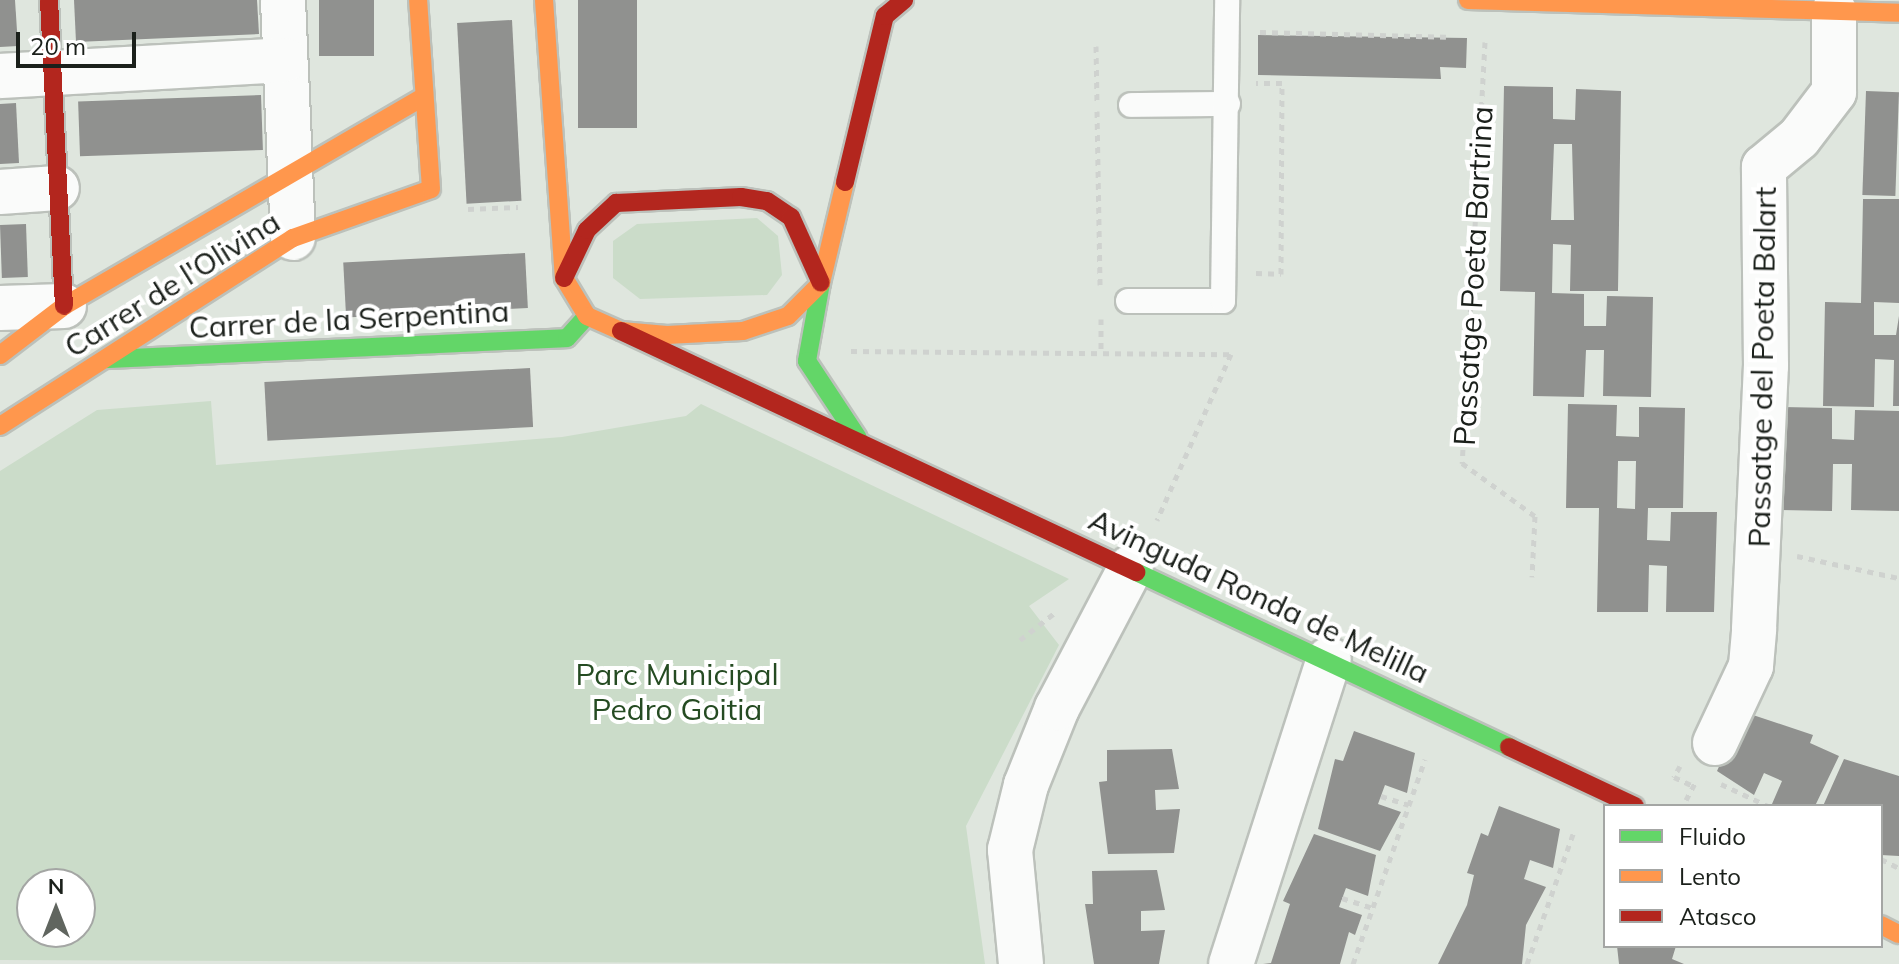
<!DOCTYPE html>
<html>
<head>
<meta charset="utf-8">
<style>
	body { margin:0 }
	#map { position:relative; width:1899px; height:964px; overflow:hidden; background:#dfe6de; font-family:Mulish,sans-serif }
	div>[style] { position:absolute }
	.green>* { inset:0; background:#cbdcc9 }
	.building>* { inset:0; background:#90918f; transform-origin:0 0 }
	.path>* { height:5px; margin-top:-2.5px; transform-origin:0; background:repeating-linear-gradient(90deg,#cfd2cf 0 6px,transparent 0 12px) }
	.roads { filter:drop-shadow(2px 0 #bcc1bb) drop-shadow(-2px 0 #bcc1bb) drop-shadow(0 2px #bcc1bb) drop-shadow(0 -2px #bcc1bb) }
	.lane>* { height:24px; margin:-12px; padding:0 12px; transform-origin:12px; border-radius:12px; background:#fafbfa }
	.street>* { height:44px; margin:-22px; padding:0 22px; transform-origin:22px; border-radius:22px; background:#fafbfa }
	.fast>* { height:18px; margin:-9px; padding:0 9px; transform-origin:9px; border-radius:9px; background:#63d668 }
	.slow>* { height:18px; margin:-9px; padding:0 9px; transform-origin:9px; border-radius:9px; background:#ff974d }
	.jam>* { height:18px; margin:-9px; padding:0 9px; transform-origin:9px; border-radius:9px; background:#b3261e }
	span { translate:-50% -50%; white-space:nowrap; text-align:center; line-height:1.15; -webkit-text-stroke:8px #fff; paint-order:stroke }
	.street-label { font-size:30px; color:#1b201b }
	.park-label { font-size:30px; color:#254b22 }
	.legend { position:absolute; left:1603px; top:804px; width:280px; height:144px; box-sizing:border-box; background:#fff; border:2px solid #a4a6a4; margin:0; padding:10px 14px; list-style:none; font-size:24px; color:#1b201b }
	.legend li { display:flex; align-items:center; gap:16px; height:40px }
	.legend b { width:40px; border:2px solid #a4a6a4 }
	.north { position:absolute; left:16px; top:868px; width:80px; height:80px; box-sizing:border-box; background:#fff; border:2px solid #a4a6a4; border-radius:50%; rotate:0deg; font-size:22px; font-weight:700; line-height:32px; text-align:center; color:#1b201b }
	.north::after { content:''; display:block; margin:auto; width:28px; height:36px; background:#60655f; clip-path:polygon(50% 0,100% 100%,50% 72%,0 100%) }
	.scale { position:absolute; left:16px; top:32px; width:120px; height:36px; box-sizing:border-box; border:4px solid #1b201b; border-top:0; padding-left:10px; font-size:24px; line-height:28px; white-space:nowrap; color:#1b201b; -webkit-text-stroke:6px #fff; paint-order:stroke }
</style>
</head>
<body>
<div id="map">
	<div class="green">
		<div style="clip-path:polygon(757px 218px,778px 236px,782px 275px,767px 295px,640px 299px,613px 278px,613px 241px,637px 224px)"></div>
		<div style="clip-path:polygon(evenodd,211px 401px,216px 465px,562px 437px,686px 416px,701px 404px,1069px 579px,1029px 606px,1059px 645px,966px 826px,985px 964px,0 960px,0 471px,97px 410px,211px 401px,32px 884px,80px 884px,80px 932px,32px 932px,32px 884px)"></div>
	</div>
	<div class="building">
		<div style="clip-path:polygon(0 0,15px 0,18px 46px,0 47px)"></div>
		<div style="clip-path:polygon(74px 0,257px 0,259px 34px,76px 42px)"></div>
		<div style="left:319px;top:0;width:55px;height:56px"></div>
		<div style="left:578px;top:0;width:59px;height:128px"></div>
		<div style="left:512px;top:20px;width:181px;height:55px;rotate:87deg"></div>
		<div style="clip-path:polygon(1258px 35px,1467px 38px,1466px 68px,1440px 67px,1441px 79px,1258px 75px)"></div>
		<div style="clip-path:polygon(evenodd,1504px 86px,1553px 87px,1553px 119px,1575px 120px,1576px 89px,1621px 91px,1618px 291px,1570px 291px,1571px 245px,1553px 244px,1552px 293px,1584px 294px,1584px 326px,1606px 326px,1607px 296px,1653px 297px,1651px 397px,1603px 396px,1604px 350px,1586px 350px,1584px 397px,1533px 396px,1535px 292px,1500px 291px,1504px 86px,1554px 144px,1572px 144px,1574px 220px,1551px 220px,1554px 144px)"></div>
		<div style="left:1866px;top:91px;width:33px;height:104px;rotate:2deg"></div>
		<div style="left:261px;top:95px;width:55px;height:183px;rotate:88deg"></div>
		<div style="clip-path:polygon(16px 103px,19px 163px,0 164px,0 104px)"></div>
		<div style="clip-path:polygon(1863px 199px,1899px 199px,1899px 303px,1874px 302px,1874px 335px,1896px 335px,1899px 316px,1899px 406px,1893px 406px,1894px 360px,1875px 359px,1874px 407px,1823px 406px,1825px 302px,1861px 303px)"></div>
		<div style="left:26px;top:224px;width:53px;height:26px;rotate:88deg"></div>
		<div style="left:525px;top:253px;width:55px;height:182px;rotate:87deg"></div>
		<div style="left:530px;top:368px;width:59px;height:266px;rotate:87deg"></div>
		<div style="clip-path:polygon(evenodd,1568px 404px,1617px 405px,1616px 436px,1639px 437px,1639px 407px,1685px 408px,1683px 508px,1648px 508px,1647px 540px,1670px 541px,1671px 512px,1717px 512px,1714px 612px,1666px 612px,1667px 566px,1649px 565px,1648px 612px,1597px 612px,1599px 508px,1566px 508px,1568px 404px,1618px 461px,1636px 461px,1635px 509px,1617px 508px,1618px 461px)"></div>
		<div style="clip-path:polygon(1783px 407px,1832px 408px,1832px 439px,1854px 440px,1855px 410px,1899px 411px,1899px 511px,1851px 510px,1852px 464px,1833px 464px,1832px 511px,1781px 510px)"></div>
		<div style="clip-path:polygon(1744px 712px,1813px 735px,1810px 743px,1839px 756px,1815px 806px,1772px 804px,1782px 781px,1764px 773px,1754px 795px,1717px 771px)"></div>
		<div style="clip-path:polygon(1354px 731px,1415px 753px,1407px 793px,1385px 785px,1378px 804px,1401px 812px,1380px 851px,1318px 829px,1335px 759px,1343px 761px)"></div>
		<div style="clip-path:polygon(1172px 749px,1179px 789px,1155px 790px,1156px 810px,1180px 809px,1174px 853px,1108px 854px,1099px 782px,1107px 781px,1107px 750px)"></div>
		<div style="clip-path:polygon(1844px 759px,1899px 776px,1899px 856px,1881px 855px,1881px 806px,1823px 806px)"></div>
		<div style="clip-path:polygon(1499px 806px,1560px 829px,1553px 868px,1530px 860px,1524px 879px,1546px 887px,1526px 925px,1522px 964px,1438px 964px,1467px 905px,1474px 875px,1467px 873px,1481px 833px,1488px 836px)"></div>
		<div style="clip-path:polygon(1314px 834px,1376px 855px,1368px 896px,1346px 888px,1339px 907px,1362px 915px,1355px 935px,1349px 932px,1340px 964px,1263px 964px,1271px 963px,1290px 904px,1283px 901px)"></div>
		<div style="clip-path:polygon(1157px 870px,1165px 910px,1141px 911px,1141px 931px,1165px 930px,1159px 964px,1094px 964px,1085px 904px,1093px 904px,1092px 871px)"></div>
		<div style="clip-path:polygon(1617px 946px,1676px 946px,1672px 959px,1684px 964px,1619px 964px)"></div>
	</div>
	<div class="path">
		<div style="left:1260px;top:32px;width:186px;rotate:1.5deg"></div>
		<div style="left:1485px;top:42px;width:422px;rotate:93.1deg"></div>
		<div style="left:1462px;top:463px;width:90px;rotate:36deg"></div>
		<div style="left:1535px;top:516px;width:61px;rotate:92.8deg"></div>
		<div style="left:1096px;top:46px;width:55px;rotate:89deg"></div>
		<div style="left:1097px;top:111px;width:174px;rotate:89deg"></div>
		<div style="left:468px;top:209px;width:50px;rotate:-2.3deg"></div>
		<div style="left:1256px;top:273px;width:25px;rotate:2deg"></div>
		<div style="left:1281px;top:274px;width:191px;rotate:-89.7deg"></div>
		<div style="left:1282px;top:83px;width:26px;rotate:180deg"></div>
		<div style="left:1101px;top:319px;width:33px;rotate:90deg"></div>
		<div style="left:851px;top:351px;width:380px;rotate:0.5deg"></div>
		<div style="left:1231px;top:354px;width:182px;rotate:114deg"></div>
		<div style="left:1797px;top:556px;width:104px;rotate:12.2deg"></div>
		<div style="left:1020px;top:640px;width:47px;rotate:-38.1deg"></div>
		<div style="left:1680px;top:766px;width:13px;rotate:119deg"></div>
		<div style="left:1674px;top:777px;width:21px;rotate:25deg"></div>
		<div style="left:1721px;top:784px;width:52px;rotate:25.1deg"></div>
		<div style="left:1381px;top:796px;width:29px;rotate:18deg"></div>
		<div style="left:1686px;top:800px;width:19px;rotate:-62deg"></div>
		<div style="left:1881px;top:859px;width:20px;rotate:27deg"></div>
		<div style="left:1342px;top:898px;width:33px;rotate:18deg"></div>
		<div style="left:1353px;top:964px;width:217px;rotate:-70.6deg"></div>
		<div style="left:1527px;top:964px;width:138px;rotate:-70.5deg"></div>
	</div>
	<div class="roads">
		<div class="lane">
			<div style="left:1131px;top:105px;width:97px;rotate:-0.6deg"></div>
			<div style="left:1128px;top:301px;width:95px"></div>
			<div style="left:1223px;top:301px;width:301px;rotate:-89.2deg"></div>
		</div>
		<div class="street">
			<div style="left:283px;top:0;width:238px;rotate:87.6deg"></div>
			<div style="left:0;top:76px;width:285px;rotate:-3.2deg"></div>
			<div style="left:0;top:192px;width:57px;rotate:-4deg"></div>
			<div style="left:0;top:308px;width:64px;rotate:-1.8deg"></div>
			<div style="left:1715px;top:743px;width:85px;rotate:-64.9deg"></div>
			<div style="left:1751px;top:666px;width:37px;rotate:-85deg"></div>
			<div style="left:1754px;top:629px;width:263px;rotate:-87.4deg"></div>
			<div style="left:1766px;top:366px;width:199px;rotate:-90.6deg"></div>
			<div style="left:1764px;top:167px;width:45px;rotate:-39.6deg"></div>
			<div style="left:1799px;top:138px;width:58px;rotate:-52.7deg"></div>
			<div style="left:1834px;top:92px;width:81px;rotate:-90deg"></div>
			<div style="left:1021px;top:964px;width:115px;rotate:-95.5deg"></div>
			<div style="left:1010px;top:850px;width:67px;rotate:-76.2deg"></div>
			<div style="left:1026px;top:785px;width:83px;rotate:-68.1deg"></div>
			<div style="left:1057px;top:708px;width:159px;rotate:-62.3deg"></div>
			<div style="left:1231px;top:964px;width:320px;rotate:-72.2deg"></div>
		</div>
		<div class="fast">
			<div style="left:821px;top:283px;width:79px;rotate:100.2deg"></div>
			<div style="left:807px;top:361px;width:92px;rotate:56.5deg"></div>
			<div style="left:107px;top:359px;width:460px;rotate:-2.6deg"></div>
			<div style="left:567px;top:338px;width:30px;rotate:-48deg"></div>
			<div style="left:1136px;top:572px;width:412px;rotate:25.1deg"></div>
		</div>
		<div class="slow">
			<div style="left:544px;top:0;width:279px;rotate:85.9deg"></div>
			<div style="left:564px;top:278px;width:44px;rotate:58.8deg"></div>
			<div style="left:587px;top:316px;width:37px;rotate:24deg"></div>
			<div style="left:621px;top:331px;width:46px;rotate:5deg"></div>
			<div style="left:667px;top:335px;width:76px;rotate:-3deg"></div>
			<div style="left:743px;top:331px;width:47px;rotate:-18.4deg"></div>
			<div style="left:788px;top:316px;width:47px;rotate:-45deg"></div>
			<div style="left:821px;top:283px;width:104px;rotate:-76.6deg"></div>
			<div style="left:1468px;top:0;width:431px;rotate:1.7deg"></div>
			<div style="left:0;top:355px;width:81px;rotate:-37.4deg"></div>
			<div style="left:64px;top:306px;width:415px;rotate:-30.2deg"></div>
			<div style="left:0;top:426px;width:348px;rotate:-32.7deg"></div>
			<div style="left:293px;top:238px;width:146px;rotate:-19.5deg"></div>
			<div style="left:431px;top:189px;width:189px;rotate:-93.9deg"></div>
			<div style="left:1881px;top:925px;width:20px;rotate:27deg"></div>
		</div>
		<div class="jam">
			<div style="left:49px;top:0;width:306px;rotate:87.2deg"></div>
			<div style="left:845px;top:182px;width:171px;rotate:-76.5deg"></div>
			<div style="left:885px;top:16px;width:25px;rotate:-40deg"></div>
			<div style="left:564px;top:278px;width:53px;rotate:-64.4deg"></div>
			<div style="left:587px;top:230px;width:40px;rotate:-43deg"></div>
			<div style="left:616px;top:203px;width:125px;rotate:-2.7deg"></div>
			<div style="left:741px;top:197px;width:26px;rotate:9deg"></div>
			<div style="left:767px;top:201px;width:29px;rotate:34deg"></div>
			<div style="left:791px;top:217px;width:72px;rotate:65.6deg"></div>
			<div style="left:621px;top:331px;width:569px;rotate:25.08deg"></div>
			<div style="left:1509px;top:747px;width:139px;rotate:25.1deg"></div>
		</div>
	</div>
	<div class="street-label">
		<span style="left:1473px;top:276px;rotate:-87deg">Passatge Poeta Bartrina</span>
		<span style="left:172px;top:284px;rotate:-32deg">Carrer de l'Olivina</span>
		<span style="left:349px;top:319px;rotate:-3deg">Carrer de la Serpentina</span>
		<span style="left:1762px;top:367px;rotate:-89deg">Passatge del Poeta Balart</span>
		<span style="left:1259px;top:596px;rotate:25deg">Avinguda Ronda de Melilla</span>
	</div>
	<div class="park-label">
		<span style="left:677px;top:691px">Parc Municipal<br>Pedro Goitia</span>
	</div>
	<ul class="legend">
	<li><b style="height:10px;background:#63d668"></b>Fluido</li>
	<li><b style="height:10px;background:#ff974d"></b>Lento</li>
	<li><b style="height:10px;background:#b3261e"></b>Atasco</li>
	</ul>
	<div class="north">N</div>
	<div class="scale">20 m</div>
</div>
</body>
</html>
